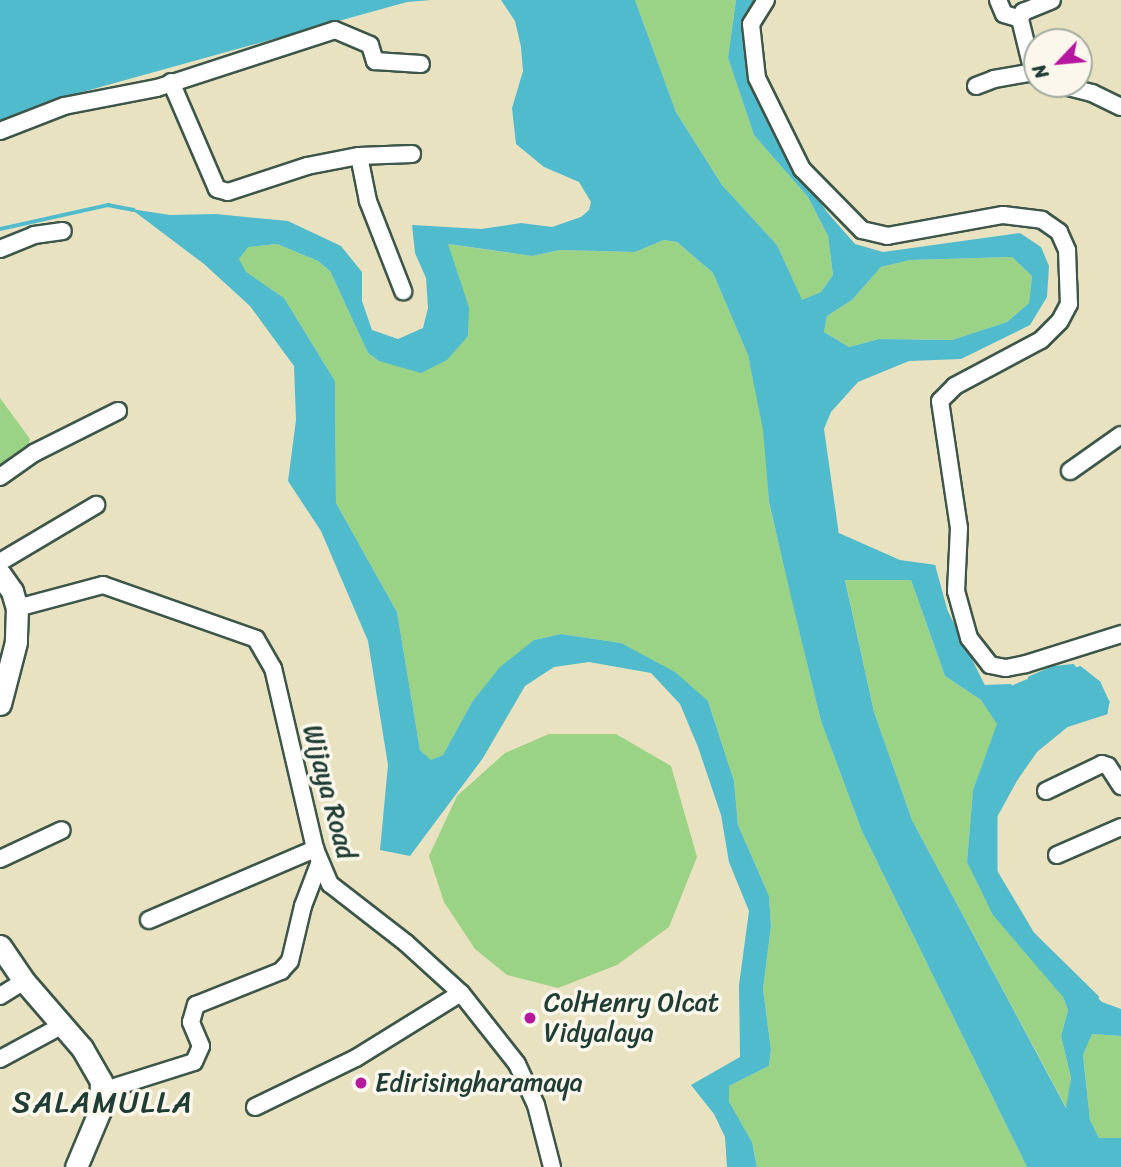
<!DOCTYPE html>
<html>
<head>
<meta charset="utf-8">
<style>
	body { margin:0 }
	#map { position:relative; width:1121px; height:1167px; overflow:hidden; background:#e8e2c0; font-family:Sriracha,sans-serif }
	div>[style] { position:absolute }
	.green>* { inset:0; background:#9ad386 }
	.water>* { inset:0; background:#51bbce }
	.stream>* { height:3.5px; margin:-1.75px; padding:0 1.75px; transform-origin:1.75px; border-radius:1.75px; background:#51bbce }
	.roads { filter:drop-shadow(2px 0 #3d5649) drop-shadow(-2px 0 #3d5649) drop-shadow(0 2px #3d5649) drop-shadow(0 -2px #3d5649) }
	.minor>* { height:16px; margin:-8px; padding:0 8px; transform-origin:8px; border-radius:8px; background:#fff }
	.major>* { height:21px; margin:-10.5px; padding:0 10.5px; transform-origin:10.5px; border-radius:10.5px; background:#fff }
	.dots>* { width:19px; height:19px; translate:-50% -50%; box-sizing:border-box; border:4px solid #fbf7ec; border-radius:50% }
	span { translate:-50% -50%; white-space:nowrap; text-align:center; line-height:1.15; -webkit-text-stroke:7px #fbf7ec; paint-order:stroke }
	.street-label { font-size:26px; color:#1f3d34 }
	.poi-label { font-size:26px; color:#1f3d34 }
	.left { translate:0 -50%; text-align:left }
	.quarter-label { font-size:30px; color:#1f3d34; letter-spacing:2px }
	.north { position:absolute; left:1023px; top:28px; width:70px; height:70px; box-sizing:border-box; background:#fbf7ec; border:2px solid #a3ada2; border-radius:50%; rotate:244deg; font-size:19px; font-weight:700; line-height:28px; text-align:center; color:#1f3d34 }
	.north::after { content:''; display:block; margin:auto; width:24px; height:32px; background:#b5179e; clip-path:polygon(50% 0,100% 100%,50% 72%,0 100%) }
</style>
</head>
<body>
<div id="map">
	<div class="green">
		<div style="clip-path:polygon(635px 0,736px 0,728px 58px,754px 135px,808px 197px,828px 236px,833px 275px,821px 292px,801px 301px,777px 245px,722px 185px,676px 112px)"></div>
		<div style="clip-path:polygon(664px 240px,677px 242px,713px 273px,748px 355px,764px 430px,769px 503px,821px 721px,862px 831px,1027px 1167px,757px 1167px,752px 1142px,728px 1102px,729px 1086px,769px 1066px,771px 1050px,763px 989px,771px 926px,769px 896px,738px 825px,734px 781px,708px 701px,621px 643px,561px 634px,534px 640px,472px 702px,443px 755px,431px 761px,420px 750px,397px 612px,336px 503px,335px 381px,284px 298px,245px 272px,239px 259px,247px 247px,277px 244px,318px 261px,330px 271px,368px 353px,379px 361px,469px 307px,447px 244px,532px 256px,560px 250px,635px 252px)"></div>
		<div style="clip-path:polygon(1012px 257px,1032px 276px,1029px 303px,1007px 322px,952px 340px,879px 339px,849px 347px,824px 332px,827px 316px,852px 300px,881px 267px,910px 260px)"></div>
		<div style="clip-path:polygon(0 398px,30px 439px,27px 448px,0 469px)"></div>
		<div style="clip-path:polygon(845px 579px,911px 580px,945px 676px,981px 700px,998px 724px,973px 790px,967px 862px,1063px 997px,1068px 1010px,1061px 1036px,1071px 1078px,1067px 1109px,912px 820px,874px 712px)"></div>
		<div style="clip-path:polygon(549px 734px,616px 734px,671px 766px,697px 857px,669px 927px,617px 965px,558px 988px,507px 975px,475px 949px,444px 902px,429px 856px,457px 796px,505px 753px)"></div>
		<div style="clip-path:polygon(1092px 1034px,1121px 1036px,1121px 1138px,1099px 1138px,1090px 1120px,1083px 1054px)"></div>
	</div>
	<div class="water">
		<div style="clip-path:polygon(0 0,431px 0,407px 2px,50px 101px,0 122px)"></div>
		<div style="clip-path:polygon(evenodd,501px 0,635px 0,676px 112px,722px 185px,777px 245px,802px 300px,821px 292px,833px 275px,828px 236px,808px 197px,754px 135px,728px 58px,736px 0,754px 0,745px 37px,756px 95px,782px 146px,827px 212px,855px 244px,883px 252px,1020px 233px,1041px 247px,1049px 266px,1047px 297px,1030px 325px,961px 359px,909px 361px,858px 382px,831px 412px,824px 429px,839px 535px,900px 562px,934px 567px,946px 611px,984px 687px,1006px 688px,1054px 668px,1074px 666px,1084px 669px,1099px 683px,1108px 702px,1106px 713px,1068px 725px,1036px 751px,1017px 778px,996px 816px,996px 871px,1033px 934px,1102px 1002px,1121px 1009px,1121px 1036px,1092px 1034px,1083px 1055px,1090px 1120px,1099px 1138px,1121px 1138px,1121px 1167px,1027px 1167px,862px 831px,821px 721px,791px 597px,769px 502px,763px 430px,748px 355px,713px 273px,677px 242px,664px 240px,635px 252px,560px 250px,532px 256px,448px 244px,469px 307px,468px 336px,447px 360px,421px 373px,379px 361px,368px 353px,330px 271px,318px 261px,277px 244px,248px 247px,239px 259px,246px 272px,284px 298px,335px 381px,336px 503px,397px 612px,420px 750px,431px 760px,443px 755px,472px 702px,500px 667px,534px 640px,561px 634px,621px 643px,675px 672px,708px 701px,734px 781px,738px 825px,769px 896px,771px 926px,763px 989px,771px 1050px,769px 1066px,729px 1086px,729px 1102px,752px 1142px,757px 1167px,727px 1167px,725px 1137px,714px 1114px,691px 1085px,740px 1057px,739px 985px,749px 911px,729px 862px,721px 815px,698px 747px,680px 704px,651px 673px,589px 662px,554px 667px,525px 686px,483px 758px,410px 856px,380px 850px,388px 765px,368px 641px,321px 531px,288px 481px,296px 420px,294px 366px,250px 306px,204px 264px,131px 209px,170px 215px,216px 214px,288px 221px,341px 246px,362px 272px,362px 301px,372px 330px,398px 339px,423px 328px,428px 308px,426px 278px,415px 253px,412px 225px,481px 229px,521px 223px,552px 227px,581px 217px,589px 210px,591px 202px,579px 182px,544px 167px,516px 144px,512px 108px,523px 71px,521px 47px,515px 21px,501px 0,1012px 257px,1032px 276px,1029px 303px,1007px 322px,952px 340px,879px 339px,849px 347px,824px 332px,827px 316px,852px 300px,881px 267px,910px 260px,1012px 257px,501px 0,845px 580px,911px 580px,945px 676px,981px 700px,997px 724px,973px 790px,967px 862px,993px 915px,1063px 997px,1068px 1010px,1061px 1036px,1071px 1078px,1066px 1108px,912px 820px,874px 712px,845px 580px)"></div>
	</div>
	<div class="stream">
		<div style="left:0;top:229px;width:111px;rotate:-12.5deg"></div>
		<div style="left:108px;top:205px;width:26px;rotate:11deg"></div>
		<div style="left:839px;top:535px;width:67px;rotate:23.9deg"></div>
		<div style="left:900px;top:562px;width:34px;rotate:8deg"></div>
		<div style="left:934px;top:567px;width:46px;rotate:74.7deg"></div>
		<div style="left:946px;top:611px;width:85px;rotate:63.4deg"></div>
		<div style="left:984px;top:687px;width:26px;rotate:-2deg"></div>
		<div style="left:1080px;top:668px;width:24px;rotate:38deg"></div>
		<div style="left:1099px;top:683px;width:21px;rotate:65deg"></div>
		<div style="left:1108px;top:702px;width:11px;rotate:100deg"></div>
		<div style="left:1106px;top:713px;width:40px;rotate:162deg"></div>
		<div style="left:1068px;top:725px;width:41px;rotate:140.9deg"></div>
		<div style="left:1036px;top:751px;width:33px;rotate:125deg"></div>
		<div style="left:1017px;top:778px;width:43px;rotate:118.9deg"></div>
		<div style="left:996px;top:816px;width:56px;rotate:90deg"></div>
		<div style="left:996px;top:872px;width:72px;rotate:59.2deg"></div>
		<div style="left:1033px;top:934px;width:90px;rotate:44.5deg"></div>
		<div style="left:1030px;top:678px;width:26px;rotate:-23deg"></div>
		<div style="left:1054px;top:668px;width:19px;rotate:-6deg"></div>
	</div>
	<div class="roads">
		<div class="minor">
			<div style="left:766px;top:0;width:28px;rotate:122deg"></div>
			<div style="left:751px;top:24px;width:54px;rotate:83.7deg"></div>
			<div style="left:757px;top:78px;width:102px;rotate:63.7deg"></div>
			<div style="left:802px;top:169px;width:86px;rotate:45.5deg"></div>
			<div style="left:862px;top:230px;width:26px;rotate:13deg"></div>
			<div style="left:887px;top:236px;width:118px;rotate:-10.3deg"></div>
			<div style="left:1003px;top:215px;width:39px;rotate:7deg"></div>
			<div style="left:1042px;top:220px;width:21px;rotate:35deg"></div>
			<div style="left:1059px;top:232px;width:20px;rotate:66deg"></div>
			<div style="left:1067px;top:250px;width:54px;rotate:87.9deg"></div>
			<div style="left:1069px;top:304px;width:19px;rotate:118deg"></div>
			<div style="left:1060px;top:321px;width:27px;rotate:135deg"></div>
			<div style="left:1041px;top:340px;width:98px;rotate:151.9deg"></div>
			<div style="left:955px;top:386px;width:21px;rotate:135deg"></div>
			<div style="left:940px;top:401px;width:128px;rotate:81.5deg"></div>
			<div style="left:959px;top:528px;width:63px;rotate:92.7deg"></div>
			<div style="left:956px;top:591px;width:49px;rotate:74.5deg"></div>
			<div style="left:969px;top:638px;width:34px;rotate:52deg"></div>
			<div style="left:990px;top:665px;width:16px;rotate:11deg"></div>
			<div style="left:1006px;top:668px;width:20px;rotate:-11deg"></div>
			<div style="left:1026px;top:664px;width:100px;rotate:-17.5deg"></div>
			<div style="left:998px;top:0;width:15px;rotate:67deg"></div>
			<div style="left:1004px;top:14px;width:17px;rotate:17deg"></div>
			<div style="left:1037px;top:76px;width:6px;rotate:-135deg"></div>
			<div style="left:1033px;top:72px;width:55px;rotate:-103.8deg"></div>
			<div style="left:1020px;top:19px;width:8px;rotate:-67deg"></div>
			<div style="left:1023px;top:12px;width:31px;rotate:-22deg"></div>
			<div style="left:171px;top:82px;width:116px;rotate:66.7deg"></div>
			<div style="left:217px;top:189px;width:11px;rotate:15deg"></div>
			<div style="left:228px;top:192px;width:83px;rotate:-18.2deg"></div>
			<div style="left:307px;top:166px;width:53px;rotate:-10.9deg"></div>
			<div style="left:359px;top:156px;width:53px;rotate:-2.2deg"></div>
			<div style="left:1056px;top:84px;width:37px;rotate:14deg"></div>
			<div style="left:1092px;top:93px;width:32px;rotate:26deg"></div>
			<div style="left:976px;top:86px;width:19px;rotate:-21deg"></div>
			<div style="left:994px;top:79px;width:40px;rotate:-10deg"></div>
			<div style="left:0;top:131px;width:69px;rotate:-21.3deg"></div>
			<div style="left:64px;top:106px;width:95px;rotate:-11deg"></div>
			<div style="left:157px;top:88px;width:187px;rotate:-18deg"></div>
			<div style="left:335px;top:30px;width:38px;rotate:23deg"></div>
			<div style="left:370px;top:45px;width:17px;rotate:73deg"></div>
			<div style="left:375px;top:61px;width:46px;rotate:3.7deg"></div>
			<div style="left:359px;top:156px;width:46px;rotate:78.7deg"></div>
			<div style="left:368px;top:201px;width:97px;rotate:68.7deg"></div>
			<div style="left:0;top:249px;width:37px;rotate:-22deg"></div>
			<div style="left:34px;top:235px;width:29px;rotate:-8deg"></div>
			<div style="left:1070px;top:471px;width:62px;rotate:-35.2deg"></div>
			<div style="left:0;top:477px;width:42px;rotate:-35.2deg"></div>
			<div style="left:34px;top:453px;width:94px;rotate:-26.6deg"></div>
			<div style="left:0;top:562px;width:112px;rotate:-30.7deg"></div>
			<div style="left:17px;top:608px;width:89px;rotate:-15deg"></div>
			<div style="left:103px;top:585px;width:162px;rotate:19.4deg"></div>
			<div style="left:256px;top:639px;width:34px;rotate:60deg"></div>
			<div style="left:273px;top:668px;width:186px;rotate:76.9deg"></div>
			<div style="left:315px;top:849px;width:38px;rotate:67deg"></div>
			<div style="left:330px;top:884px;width:96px;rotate:37.8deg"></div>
			<div style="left:406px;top:943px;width:74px;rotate:42.3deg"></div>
			<div style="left:461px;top:993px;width:90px;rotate:51.7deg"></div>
			<div style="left:517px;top:1064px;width:45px;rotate:65.1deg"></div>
			<div style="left:536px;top:1105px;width:64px;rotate:75.5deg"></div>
			<div style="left:1046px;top:791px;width:62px;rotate:-25.7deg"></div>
			<div style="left:1102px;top:764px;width:6px;rotate:18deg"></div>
			<div style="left:1108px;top:766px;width:24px;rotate:57deg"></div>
			<div style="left:1057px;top:855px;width:70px;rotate:-23.6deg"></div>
			<div style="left:0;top:859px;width:68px;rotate:-25.1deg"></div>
			<div style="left:149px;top:920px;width:181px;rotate:-23.2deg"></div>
			<div style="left:0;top:996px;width:28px;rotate:-32deg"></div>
			<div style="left:0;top:1059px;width:72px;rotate:-28.4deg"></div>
			<div style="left:102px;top:1091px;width:96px;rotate:-17.5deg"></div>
			<div style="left:194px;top:1062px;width:17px;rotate:-66deg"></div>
			<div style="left:201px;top:1046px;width:26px;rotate:-113deg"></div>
			<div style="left:191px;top:1022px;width:18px;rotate:-74deg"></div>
			<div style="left:196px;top:1005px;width:92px;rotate:-21.8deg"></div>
			<div style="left:281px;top:971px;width:13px;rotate:-48deg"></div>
			<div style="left:290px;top:961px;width:57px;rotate:-76.7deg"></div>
			<div style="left:303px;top:906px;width:45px;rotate:-69.1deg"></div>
			<div style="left:255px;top:1107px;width:112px;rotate:-25.9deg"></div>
			<div style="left:356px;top:1058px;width:123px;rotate:-31.8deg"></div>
		</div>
		<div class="major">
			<div style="left:0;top:574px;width:21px;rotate:55deg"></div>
			<div style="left:12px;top:591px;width:18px;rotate:74deg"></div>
			<div style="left:17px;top:608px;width:34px;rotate:92deg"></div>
			<div style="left:16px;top:642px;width:64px;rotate:104.5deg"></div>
			<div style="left:0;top:946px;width:42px;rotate:55.6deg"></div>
			<div style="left:24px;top:981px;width:89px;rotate:49.1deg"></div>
			<div style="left:82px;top:1048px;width:38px;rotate:60deg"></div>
			<div style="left:101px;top:1081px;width:29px;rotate:92deg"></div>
			<div style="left:100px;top:1110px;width:62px;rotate:112.8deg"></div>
		</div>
	</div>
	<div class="dots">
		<div style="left:530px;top:1018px;background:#b5179e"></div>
		<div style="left:361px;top:1083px;background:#b5179e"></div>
	</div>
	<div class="street-label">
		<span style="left:329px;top:792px;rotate:75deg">Wijaya Road</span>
	</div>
	<div class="poi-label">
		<span class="left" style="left:544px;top:1018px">ColHenry Olcat<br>Vidyalaya</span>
		<span class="left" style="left:375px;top:1083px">Edirisingharamaya</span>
	</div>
	<div class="quarter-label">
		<span style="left:103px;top:1102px">SALAMULLA</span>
	</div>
	<div class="north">N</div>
</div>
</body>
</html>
